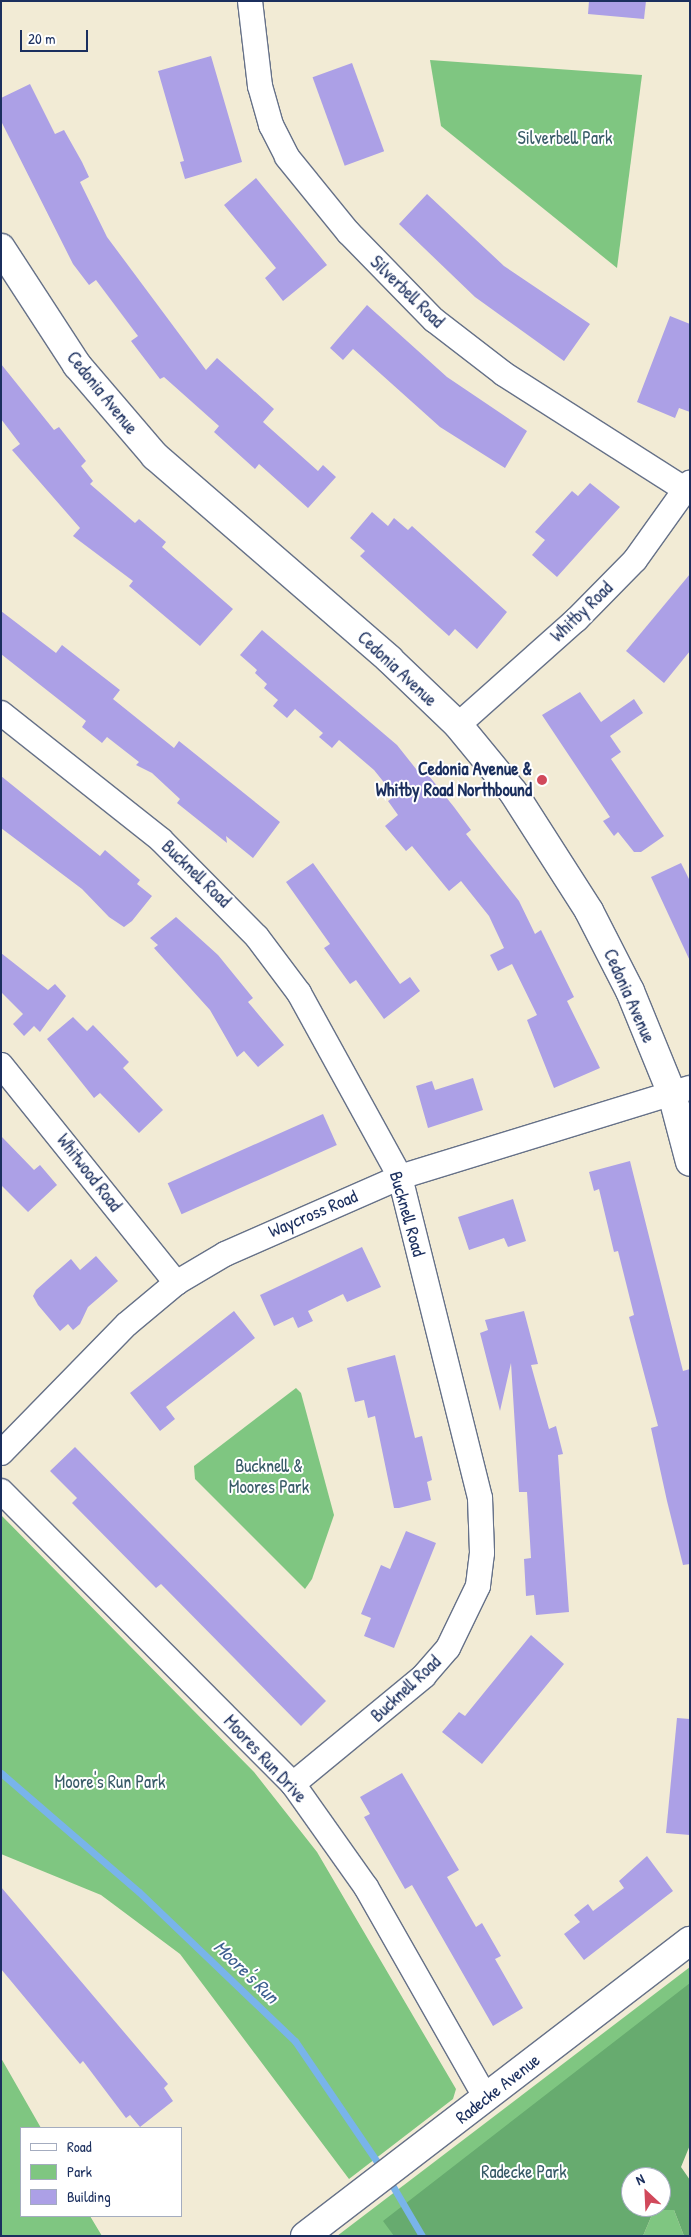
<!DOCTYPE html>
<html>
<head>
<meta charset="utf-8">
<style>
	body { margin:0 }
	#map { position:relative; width:691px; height:2237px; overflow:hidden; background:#f2ebd5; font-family:"Patrick Hand",sans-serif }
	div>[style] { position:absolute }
	.green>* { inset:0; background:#7fc681 }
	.forest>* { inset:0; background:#67ab6f }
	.stream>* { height:7px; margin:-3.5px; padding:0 3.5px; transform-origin:3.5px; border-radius:3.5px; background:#79b4ea }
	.building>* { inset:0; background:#aca0e6; transform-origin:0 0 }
	.roads { filter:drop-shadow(1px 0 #667188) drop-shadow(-1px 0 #667188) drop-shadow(0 1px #667188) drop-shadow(0 -1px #667188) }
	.minor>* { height:24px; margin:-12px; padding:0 12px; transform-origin:12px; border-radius:12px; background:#fff }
	.tertiary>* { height:28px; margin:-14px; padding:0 14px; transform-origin:14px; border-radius:14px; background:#fff }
	.dots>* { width:14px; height:14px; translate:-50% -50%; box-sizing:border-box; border:2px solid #fff; border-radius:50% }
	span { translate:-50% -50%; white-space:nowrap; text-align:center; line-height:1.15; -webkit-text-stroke:4px #fff; paint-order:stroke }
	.park-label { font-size:18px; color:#395c68 }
	.street-label { font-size:18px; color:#1b2f5e }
	.poi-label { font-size:18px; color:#1b2f5e; font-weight:700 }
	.right { translate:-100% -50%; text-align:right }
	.water-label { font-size:19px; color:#3c5e8f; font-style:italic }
	.frame { position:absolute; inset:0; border:2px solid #1b2f5e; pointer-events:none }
	.legend { position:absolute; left:20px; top:2127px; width:162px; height:90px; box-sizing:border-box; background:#fff; border:1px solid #a4acbf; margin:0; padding:6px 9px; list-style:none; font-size:15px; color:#1b2f5e }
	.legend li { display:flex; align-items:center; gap:10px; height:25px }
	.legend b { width:25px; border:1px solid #a4acbf }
	.north { position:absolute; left:621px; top:2167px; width:50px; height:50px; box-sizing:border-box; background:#fff; border:1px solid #a4acbf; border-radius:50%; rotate:335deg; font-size:14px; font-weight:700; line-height:20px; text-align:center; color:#1b2f5e }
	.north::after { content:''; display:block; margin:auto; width:18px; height:22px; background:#d1495b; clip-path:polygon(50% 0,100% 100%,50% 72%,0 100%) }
	.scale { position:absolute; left:20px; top:30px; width:68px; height:22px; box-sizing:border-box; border:2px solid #1b2f5e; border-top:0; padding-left:6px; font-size:15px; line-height:18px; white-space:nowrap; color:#1b2f5e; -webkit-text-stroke:4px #fff; paint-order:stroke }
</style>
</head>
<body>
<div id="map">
	<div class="green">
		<div style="clip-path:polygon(430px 60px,642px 75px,617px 268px,441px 126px)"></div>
		<div style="clip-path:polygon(296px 1388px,301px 1393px,334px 1515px,312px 1579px,305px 1589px,195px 1479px,194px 1466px)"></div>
		<div style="clip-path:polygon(1px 1515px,254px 1772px,317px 1852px,456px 2089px,453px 2099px,349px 2179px,180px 1954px,101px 1895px,1px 1854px)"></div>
		<div style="clip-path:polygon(690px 1967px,690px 2079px,552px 2236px,337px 2236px)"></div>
		<div style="clip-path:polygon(1px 2058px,41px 2128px,21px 2128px,21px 2216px,90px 2216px,102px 2236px,1px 2236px)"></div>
		<div style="clip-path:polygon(654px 2210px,674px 2210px,684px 2236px,643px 2236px)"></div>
	</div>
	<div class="forest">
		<div style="clip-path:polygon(evenodd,690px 1983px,690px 2145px,681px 2167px,690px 2180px,690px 2236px,684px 2236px,674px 2210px,654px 2210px,643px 2236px,394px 2236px,383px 2221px,690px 1983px,631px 2177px,661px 2177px,661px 2207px,631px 2207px,631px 2177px)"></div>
	</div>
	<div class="stream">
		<div style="left:1px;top:1773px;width:182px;rotate:40.8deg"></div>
		<div style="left:139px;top:1892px;width:216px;rotate:43.7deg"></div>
		<div style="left:295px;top:2041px;width:155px;rotate:55.8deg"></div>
		<div style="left:388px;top:2178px;width:67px;rotate:59.6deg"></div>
	</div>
	<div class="building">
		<div style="clip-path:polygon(589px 1px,646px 1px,644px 19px,588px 14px)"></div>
		<div style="clip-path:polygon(211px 56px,242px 162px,185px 179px,180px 162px,184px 161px,158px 71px)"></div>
		<div style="left:352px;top:63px;width:94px;height:42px;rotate:70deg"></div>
		<div style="clip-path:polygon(30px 84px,55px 134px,64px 130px,82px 162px,89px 177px,80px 182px,107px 237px,206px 370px,217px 358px,274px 409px,263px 422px,318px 471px,323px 465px,336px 477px,308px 508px,259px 464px,255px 469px,214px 432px,219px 426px,164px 377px,160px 379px,131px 341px,138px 336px,96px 280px,89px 285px,73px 264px,1px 121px,1px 98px)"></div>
		<div style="clip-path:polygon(256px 178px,327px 265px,283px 301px,265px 278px,276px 268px,224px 205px)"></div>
		<div style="clip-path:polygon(427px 194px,504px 266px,590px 324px,564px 361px,475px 297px,399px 224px)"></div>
		<div style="clip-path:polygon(367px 305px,447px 377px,527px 431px,505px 468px,440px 427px,353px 349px,343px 360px,330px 348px)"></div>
		<div style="clip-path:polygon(670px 316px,690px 324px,690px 412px,679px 408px,675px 418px,637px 402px)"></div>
		<div style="clip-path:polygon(1px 364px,54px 430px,59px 427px,86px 461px,81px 466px,93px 481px,90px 484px,135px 523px,139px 519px,166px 542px,162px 547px,233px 609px,200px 646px,129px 586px,133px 581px,73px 536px,80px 528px,12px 450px,20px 444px,1px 419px)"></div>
		<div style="clip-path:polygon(590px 483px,620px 507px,557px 577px,532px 555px,545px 540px,535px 532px,572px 491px,578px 496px)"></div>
		<div style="clip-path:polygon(372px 512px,388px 526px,394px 518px,408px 530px,412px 526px,507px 612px,477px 649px,455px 629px,449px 636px,360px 556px,365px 551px,350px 538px)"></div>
		<div style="clip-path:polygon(690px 574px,690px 651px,664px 683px,626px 651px)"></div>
		<div style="clip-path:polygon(1px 611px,56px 653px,62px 645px,120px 690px,113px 699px,174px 748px,179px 741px,280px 822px,253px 858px,226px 836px,227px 843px,177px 803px,180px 799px,152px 773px,136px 765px,139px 762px,107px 737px,102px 743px,82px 727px,86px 721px,1px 654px)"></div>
		<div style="clip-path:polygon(262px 630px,397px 745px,420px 774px,425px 771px,454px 807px,471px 830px,466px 834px,519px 901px,535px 934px,541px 930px,574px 997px,567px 1001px,600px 1068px,554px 1088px,527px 1020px,537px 1015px,512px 964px,498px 971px,490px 955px,504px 948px,489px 916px,461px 881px,449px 891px,412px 846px,406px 851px,385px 826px,398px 815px,388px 801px,395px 796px,374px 770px,339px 740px,332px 748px,319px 737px,323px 733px,295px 709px,287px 718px,273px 706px,278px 700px,264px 688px,267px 684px,255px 673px,257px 670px,240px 655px)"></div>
		<div style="clip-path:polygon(580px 692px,601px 722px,634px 699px,643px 713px,610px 736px,621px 752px,611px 759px,664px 836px,641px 852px,634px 852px,618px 832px,614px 836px,603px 821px,610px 817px,542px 715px)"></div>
		<div style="clip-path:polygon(1px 776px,100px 856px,105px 850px,140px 880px,137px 884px,152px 896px,132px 921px,124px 927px,109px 917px,82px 889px,1px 828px)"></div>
		<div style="clip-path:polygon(313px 863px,400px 984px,410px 977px,420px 991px,384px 1019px,356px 980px,350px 984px,324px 948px,330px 944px,286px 882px)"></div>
		<div style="clip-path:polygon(681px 863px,690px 881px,690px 961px,651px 877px)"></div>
		<div style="clip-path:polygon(176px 917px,218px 955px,253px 998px,248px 1002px,284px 1045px,258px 1067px,244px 1051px,237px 1057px,210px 1010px,154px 948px,158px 945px,150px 938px)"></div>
		<div style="clip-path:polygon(1px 953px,48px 990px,55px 984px,66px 996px,40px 1032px,34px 1026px,24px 1036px,13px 1024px,23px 1014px,1px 992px)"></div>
		<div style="clip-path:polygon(73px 1017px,87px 1031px,93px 1025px,129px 1062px,123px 1068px,163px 1110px,139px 1133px,100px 1093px,94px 1098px,47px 1039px)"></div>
		<div style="clip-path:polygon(473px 1078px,483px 1110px,428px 1128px,416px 1086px,432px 1081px,435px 1090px)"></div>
		<div style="left:323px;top:1114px;width:34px;height:170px;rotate:66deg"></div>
		<div style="clip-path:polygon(1px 1136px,34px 1170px,40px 1165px,57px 1185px,28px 1212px,1px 1185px)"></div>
		<div style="clip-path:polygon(630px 1161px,683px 1371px,690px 1369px,690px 1564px,683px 1565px,667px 1501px,651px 1428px,658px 1426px,629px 1317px,634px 1315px,618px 1251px,614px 1252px,599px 1189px,594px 1191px,589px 1172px)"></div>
		<div style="clip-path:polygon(513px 1199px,526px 1241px,508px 1247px,504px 1238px,469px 1250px,458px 1217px)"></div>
		<div style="clip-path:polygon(362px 1247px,381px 1287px,347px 1302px,343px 1294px,308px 1311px,313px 1321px,298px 1328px,293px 1317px,274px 1326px,260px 1295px)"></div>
		<div style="clip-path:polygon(96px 1256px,118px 1281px,88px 1307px,80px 1324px,73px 1330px,68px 1324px,60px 1331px,38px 1305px,33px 1296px,36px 1290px,71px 1259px,80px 1270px)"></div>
		<div style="clip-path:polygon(234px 1311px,255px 1338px,166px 1407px,175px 1419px,160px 1431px,130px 1393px)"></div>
		<div style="clip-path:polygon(524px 1311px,538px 1364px,531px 1365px,536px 1383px,549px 1429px,556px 1426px,563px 1454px,558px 1455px,569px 1612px,536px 1615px,534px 1595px,526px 1596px,524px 1559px,531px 1558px,527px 1492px,519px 1492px,511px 1363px,500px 1411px,480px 1333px,488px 1330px,485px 1320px)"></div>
		<div style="clip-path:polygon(395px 1355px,415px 1438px,422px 1436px,432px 1480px,427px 1482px,431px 1500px,399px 1508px,394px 1508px,375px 1416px,368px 1418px,364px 1400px,355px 1402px,347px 1368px)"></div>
		<div style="clip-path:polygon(75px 1447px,326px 1701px,301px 1726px,161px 1584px,156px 1588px,72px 1503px,77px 1498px,50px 1471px)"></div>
		<div style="clip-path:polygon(406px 1531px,436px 1543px,394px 1648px,364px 1636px,371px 1618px,361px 1614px,381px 1565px,390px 1569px)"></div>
		<div style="clip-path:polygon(531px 1635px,564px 1664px,482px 1764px,442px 1732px,459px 1712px,465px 1716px)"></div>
		<div style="clip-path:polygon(677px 1718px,690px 1719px,690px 1835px,666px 1833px)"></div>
		<div style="clip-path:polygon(402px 1773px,459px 1870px,447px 1877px,476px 1927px,482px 1923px,501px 1956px,495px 1959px,523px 2008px,493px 2026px,412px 1885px,405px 1889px,364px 1817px,370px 1814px,360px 1797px)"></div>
		<div style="clip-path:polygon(647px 1856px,673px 1891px,584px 1960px,564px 1934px,580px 1922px,574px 1915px,588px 1904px,593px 1911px,624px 1888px,619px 1881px)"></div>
		<div style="clip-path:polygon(1px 1887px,168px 2084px,164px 2088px,173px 2101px,140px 2127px,130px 2115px,126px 2118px,83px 2061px,80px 2064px,1px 1969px)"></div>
	</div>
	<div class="roads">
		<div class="minor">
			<div style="left:250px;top:1px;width:86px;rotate:83.3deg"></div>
			<div style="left:260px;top:86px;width:41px;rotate:74.2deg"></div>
			<div style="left:271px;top:125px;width:36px;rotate:63deg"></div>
			<div style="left:287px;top:157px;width:97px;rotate:50.9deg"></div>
			<div style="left:348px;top:232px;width:123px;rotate:45.7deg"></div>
			<div style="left:434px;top:320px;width:88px;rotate:37.6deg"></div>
			<div style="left:504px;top:374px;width:216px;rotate:32.5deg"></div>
			<div style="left:1px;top:713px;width:204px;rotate:38.4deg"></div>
			<div style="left:161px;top:840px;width:136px;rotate:45.3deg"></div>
			<div style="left:257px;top:937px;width:70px;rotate:53.1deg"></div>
			<div style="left:299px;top:993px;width:210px;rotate:61.2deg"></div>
			<div style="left:400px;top:1177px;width:331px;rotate:76deg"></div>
			<div style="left:480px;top:1498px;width:55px;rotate:87.9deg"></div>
			<div style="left:482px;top:1553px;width:33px;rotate:97deg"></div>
			<div style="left:478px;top:1586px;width:69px;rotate:115.8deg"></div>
			<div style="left:448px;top:1648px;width:37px;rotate:131deg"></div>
			<div style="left:424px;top:1676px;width:170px;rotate:140.5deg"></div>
			<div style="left:458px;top:725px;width:158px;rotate:-41.7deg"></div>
			<div style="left:576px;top:620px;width:84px;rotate:-45.5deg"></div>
			<div style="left:635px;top:560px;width:95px;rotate:-54.5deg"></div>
			<div style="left:1px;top:1065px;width:280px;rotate:51.2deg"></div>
			<div style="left:1px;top:1453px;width:180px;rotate:-45.7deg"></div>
			<div style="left:127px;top:1324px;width:64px;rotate:-39.9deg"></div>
			<div style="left:176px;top:1283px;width:57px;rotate:-30.6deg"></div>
			<div style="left:225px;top:1254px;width:191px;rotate:-23.7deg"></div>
			<div style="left:400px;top:1177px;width:303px;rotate:-17.1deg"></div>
			<div style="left:1px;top:1491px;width:414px;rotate:45.1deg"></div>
			<div style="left:293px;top:1784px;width:126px;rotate:54.7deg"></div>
			<div style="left:366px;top:1887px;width:243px;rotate:60.4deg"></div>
		</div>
		<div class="tertiary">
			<div style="left:1px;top:248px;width:140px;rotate:57deg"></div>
			<div style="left:77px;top:365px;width:120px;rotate:49.4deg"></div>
			<div style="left:155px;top:456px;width:310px;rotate:40.9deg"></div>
			<div style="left:389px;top:659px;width:95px;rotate:43.7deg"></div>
			<div style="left:458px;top:725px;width:87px;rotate:50.6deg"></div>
			<div style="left:513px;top:792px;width:141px;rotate:57.4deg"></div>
			<div style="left:589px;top:911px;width:90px;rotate:62.9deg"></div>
			<div style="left:630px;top:991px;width:111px;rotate:67.8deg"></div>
			<div style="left:672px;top:1094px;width:70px;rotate:75.2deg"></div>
			<div style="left:305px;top:2236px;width:485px;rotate:-37.5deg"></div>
		</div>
	</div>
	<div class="dots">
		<div style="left:542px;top:780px;background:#d1495b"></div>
	</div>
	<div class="park-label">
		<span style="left:565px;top:138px">Silverbell Park</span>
		<span style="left:269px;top:1477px">Bucknell &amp;<br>Moores Park</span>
		<span style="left:110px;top:1782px">Moore's Run Park</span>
		<span style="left:524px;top:2172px">Radecke Park</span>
	</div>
	<div class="street-label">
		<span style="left:407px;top:292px;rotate:44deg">Silverbell Road</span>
		<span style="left:102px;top:393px;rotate:51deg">Cedonia Avenue</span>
		<span style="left:582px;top:612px;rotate:-44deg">Whitby Road</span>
		<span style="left:397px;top:669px;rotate:43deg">Cedonia Avenue</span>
		<span style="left:196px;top:874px;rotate:44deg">Bucknell Road</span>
		<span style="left:629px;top:996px;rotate:66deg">Cedonia Avenue</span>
		<span style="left:89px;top:1173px;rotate:52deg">Whitwood Road</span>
		<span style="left:313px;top:1214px;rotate:-23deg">Waycross Road</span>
		<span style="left:407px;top:1214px;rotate:74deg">Bucknell Road</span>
		<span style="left:406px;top:1689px;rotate:-43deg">Bucknell Road</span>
		<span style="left:265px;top:1759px;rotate:47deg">Moores Run Drive</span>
		<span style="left:498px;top:2089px;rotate:-38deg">Radecke Avenue</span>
	</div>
	<div class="poi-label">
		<span class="right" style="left:532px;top:780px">Cedonia Avenue &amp;<br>Whitby Road Northbound</span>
	</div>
	<div class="water-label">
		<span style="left:246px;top:1972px;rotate:44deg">Moore's Run</span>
	</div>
	<div class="frame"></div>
	<ul class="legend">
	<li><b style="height:6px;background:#fff"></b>Road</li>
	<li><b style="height:14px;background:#7fc681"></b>Park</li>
	<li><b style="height:14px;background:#aca0e6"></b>Building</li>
	</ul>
	<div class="north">N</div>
	<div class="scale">20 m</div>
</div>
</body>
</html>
